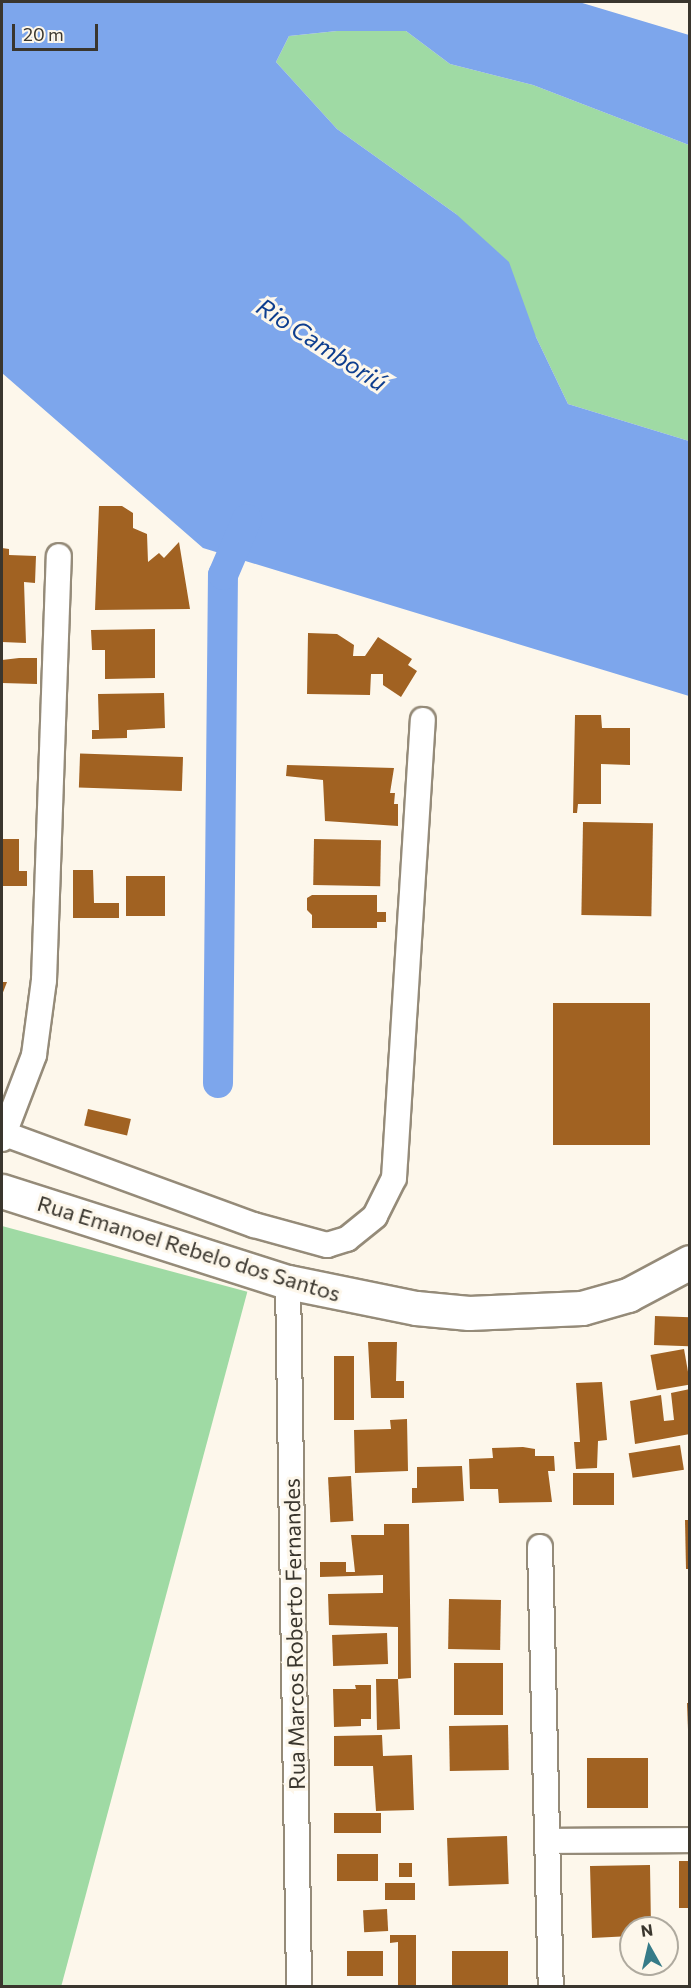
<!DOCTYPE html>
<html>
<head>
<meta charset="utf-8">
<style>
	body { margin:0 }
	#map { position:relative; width:691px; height:1988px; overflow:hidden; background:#fdf7eb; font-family:Commissioner,sans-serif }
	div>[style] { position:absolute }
	.green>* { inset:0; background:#9fdaa4; transform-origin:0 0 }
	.water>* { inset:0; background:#7da6ec }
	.canal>* { height:30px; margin:-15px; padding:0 15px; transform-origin:15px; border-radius:15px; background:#7da6ec }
	.building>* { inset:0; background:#a16222; transform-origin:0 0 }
	.roads { filter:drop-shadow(2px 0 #958b79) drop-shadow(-2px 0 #958b79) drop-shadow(0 2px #958b79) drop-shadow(0 -2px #958b79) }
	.minor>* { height:24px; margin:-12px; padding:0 12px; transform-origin:12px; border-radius:12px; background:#fff }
	.secondary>* { height:33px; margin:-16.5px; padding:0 16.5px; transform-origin:16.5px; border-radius:16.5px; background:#fff }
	span { translate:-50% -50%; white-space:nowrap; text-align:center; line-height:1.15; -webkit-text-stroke:6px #fdf7eb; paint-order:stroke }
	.street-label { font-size:22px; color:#3a362e }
	.water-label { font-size:24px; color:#0e3e8e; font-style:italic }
	.frame { position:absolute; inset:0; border:3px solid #3a362e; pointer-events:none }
	.north { position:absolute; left:619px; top:1916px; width:60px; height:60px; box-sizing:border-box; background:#fdf7eb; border:2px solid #afaa9f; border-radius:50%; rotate:352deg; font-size:16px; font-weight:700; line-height:24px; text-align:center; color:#3a362e }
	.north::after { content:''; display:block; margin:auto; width:21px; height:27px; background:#367b88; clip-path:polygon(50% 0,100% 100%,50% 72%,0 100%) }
	.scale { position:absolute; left:12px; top:24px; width:86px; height:27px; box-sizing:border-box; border:3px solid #3a362e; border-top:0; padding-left:8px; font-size:18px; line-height:21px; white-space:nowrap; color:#3a362e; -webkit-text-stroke:4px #fdf7eb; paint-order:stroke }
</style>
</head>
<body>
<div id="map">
	<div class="green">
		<div style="clip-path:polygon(337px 31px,406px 31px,450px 64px,533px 85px,689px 145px,689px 441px,568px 404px,536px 337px,456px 214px,337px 129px,276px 62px,289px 36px)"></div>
		<div style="left:2px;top:1226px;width:254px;height:760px;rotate:15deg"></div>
	</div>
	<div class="water">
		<div style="clip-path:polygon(2px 2px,579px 2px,689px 35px,689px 145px,533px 85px,450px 64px,406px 31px,337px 31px,289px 36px,276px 62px,337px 129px,456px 214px,509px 262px,536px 337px,568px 404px,689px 441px,689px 696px,203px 548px,2px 373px)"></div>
	</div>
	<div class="canal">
		<div style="left:218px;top:1083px;width:508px;rotate:-89.44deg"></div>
		<div style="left:223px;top:575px;width:61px;rotate:-66.8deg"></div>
	</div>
	<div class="building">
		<div style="clip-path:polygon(99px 506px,122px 506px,133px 513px,133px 528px,147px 534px,148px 562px,159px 553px,164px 558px,179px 542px,190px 609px,95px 610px)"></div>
		<div style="clip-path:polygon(2px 548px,9px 549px,9px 555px,36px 556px,35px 583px,24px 582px,26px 643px,2px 642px)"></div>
		<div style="clip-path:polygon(155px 629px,155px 678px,105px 679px,105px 650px,92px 650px,91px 630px)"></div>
		<div style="clip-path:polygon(308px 633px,337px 634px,354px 645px,353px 656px,365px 656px,378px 637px,412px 659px,408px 665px,417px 671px,401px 697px,383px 685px,383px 674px,371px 674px,370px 695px,307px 694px)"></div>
		<div style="clip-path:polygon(19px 658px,37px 658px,37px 684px,2px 683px,2px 660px)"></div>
		<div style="clip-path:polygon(164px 693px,165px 728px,127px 730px,127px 738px,92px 739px,92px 730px,99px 730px,98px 694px)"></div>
		<div style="clip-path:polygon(575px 715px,601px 715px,602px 728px,630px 728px,630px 765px,601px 764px,601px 804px,578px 804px,577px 813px,573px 813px)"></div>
		<div style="left:183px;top:757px;width:34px;height:103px;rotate:92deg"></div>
		<div style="clip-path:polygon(287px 765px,394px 768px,390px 793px,395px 793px,394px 804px,398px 804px,398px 826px,325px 821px,323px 780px,286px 776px)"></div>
		<div style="left:583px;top:822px;width:70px;height:93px;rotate:1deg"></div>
		<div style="clip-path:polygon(2px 839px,19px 839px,19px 871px,27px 871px,27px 886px,2px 886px)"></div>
		<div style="left:314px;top:839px;width:67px;height:46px;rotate:1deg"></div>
		<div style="clip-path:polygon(73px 870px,93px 870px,94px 903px,119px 903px,119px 918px,73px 918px)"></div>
		<div style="left:126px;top:876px;width:39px;height:40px"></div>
		<div style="clip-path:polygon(312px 895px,377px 895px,377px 912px,386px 912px,386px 922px,377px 922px,377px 928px,312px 928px,312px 915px,307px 910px,307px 898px)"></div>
		<div style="clip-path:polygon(2px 982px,7px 982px,2px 995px)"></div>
		<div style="left:553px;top:1003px;width:97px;height:142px"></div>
		<div style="left:88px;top:1109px;width:44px;height:17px;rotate:13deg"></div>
		<div style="left:655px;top:1316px;width:35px;height:29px;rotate:2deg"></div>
		<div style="clip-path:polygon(368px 1342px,397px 1342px,396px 1381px,404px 1381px,404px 1398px,371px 1398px)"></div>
		<div style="left:684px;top:1349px;width:36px;height:34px;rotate:80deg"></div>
		<div style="left:334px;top:1356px;width:20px;height:64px"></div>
		<div style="clip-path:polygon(602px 1382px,607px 1440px,598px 1441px,597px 1468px,576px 1469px,574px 1442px,580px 1442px,576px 1383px)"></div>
		<div style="clip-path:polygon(690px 1389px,690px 1434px,635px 1444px,630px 1401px,661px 1395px,664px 1421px,674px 1420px,671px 1393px)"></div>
		<div style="clip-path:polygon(407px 1419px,408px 1471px,355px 1473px,354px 1430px,391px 1429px,390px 1420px)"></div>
		<div style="left:680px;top:1445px;width:25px;height:52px;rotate:81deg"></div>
		<div style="clip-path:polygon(523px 1447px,535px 1449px,535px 1456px,554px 1456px,555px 1471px,548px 1471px,552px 1502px,499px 1503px,498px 1489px,470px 1489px,469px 1459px,493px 1458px,492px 1448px)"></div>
		<div style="clip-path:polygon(462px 1466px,464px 1501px,412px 1503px,412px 1488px,417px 1488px,417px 1467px)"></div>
		<div style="left:614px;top:1473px;width:32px;height:41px;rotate:90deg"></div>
		<div style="left:351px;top:1476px;width:45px;height:23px;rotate:87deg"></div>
		<div style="clip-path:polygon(685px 1520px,690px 1520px,690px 1569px,686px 1569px)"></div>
		<div style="clip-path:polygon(384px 1524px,409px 1524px,411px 1678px,398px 1679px,400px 1729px,377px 1730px,376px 1679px,398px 1679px,398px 1627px,329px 1625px,328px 1594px,383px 1593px,383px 1575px,320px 1577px,320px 1562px,346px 1562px,346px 1572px,355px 1572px,351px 1535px,384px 1535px)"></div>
		<div style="left:449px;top:1599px;width:52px;height:50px;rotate:1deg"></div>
		<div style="left:387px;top:1633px;width:31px;height:55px;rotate:88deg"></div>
		<div style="left:454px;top:1663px;width:49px;height:52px"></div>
		<div style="clip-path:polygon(355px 1685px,371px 1685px,371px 1719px,361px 1719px,361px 1726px,334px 1727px,333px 1689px,356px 1689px)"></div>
		<div style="clip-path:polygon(687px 1703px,690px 1703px,690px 1729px,688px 1729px)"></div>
		<div style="left:508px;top:1725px;width:45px;height:59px;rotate:89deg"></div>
		<div style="clip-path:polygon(382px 1735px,383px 1756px,412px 1755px,414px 1810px,376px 1811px,373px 1766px,334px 1766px,334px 1736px)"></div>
		<div style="left:648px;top:1758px;width:50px;height:61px;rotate:90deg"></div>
		<div style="left:381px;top:1813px;width:20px;height:47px;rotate:90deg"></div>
		<div style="left:507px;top:1836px;width:48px;height:60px;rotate:88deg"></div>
		<div style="left:378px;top:1854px;width:27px;height:41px;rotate:90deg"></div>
		<div style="left:679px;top:1861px;width:11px;height:47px"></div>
		<div style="left:399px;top:1863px;width:13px;height:14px"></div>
		<div style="clip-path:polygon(650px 1865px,651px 1928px,631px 1928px,631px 1936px,592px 1938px,590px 1866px)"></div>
		<div style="left:415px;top:1883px;width:17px;height:30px;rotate:90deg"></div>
		<div style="left:387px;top:1909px;width:22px;height:24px;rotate:87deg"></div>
		<div style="clip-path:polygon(390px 1935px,416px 1935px,416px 1986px,398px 1986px,398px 1942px,390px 1943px)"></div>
		<div style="left:383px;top:1951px;width:25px;height:36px;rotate:90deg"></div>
		<div style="left:452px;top:1951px;width:56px;height:35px"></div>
	</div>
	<div class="roads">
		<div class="minor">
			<div style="left:5px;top:1134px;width:265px;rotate:20.1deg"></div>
			<div style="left:254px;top:1225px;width:76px;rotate:15.3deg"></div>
			<div style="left:327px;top:1245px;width:21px;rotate:-17deg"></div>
			<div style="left:347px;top:1239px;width:36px;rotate:-39deg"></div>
			<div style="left:375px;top:1216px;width:42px;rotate:-63.4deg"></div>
			<div style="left:394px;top:1178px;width:459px;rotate:-86.4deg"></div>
			<div style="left:2px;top:1139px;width:90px;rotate:-69.1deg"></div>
			<div style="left:34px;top:1055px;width:76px;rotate:-82.4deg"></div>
			<div style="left:44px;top:980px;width:424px;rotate:-88deg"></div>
			<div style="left:288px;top:1282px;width:704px;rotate:89.1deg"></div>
			<div style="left:540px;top:1547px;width:439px;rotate:88.6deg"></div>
			<div style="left:549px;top:1841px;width:141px;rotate:-0.4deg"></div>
		</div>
		<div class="secondary">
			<div style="left:2px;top:1191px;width:300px;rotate:17.7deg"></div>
			<div style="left:288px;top:1282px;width:131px;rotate:11.5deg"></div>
			<div style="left:416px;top:1308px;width:53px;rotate:5.4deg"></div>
			<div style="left:469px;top:1313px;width:113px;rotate:-2.5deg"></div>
			<div style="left:582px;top:1308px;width:48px;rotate:-15.8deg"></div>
			<div style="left:628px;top:1295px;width:70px;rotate:-28deg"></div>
		</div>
	</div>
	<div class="street-label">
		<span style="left:189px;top:1248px;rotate:17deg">Rua Emanoel Rebelo dos Santos</span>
		<span style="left:294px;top:1634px;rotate:-91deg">Rua Marcos Roberto Fernandes</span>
	</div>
	<div class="water-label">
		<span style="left:322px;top:344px;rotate:33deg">Rio Camboriú</span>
	</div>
	<div class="frame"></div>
	<div class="north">N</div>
	<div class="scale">20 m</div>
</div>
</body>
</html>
